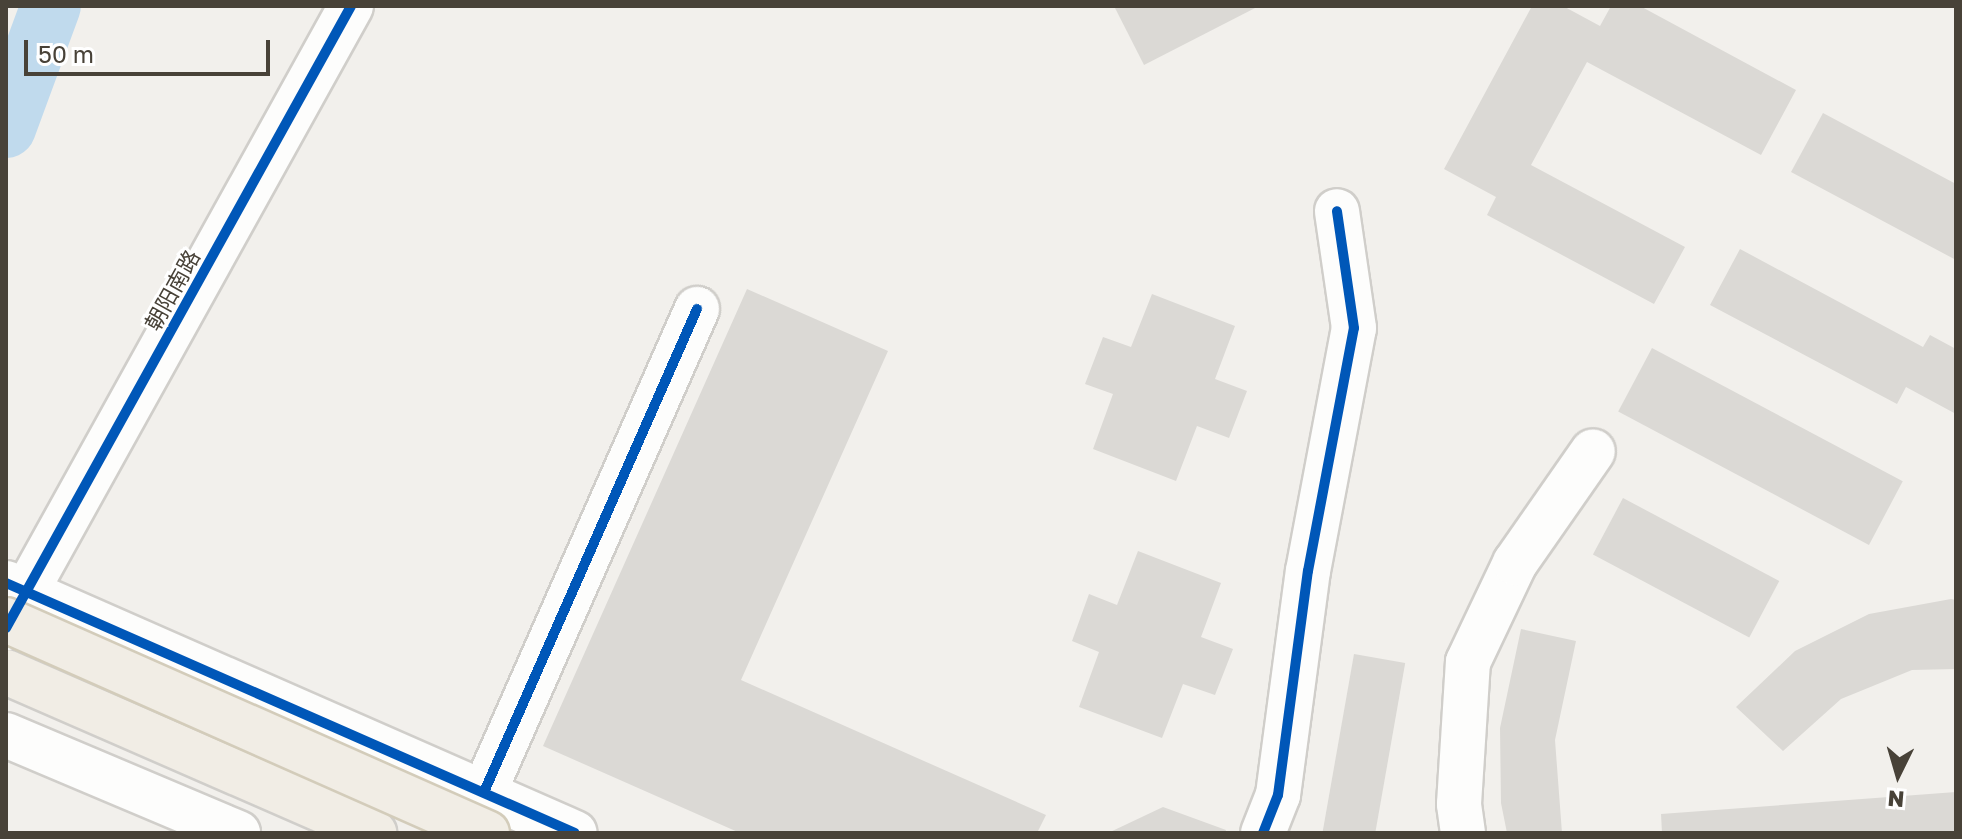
<!DOCTYPE html>
<html>
<head>
<meta charset="utf-8">
<style>
	body { margin:0 }
	#map { position:relative; width:1962px; height:839px; overflow:hidden; background:#f2f0ec; font-family:"Golos Text","Noto Sans SC",sans-serif }
	div>[style] { position:absolute }
	.river>* { height:60px; margin:-30px; padding:0 30px; transform-origin:30px; border-radius:30px; background:#c0daed }
	.building>* { inset:0; background:#dbd9d5; transform-origin:0 0 }
	.roads { filter:drop-shadow(2px 0 #d0ceca) drop-shadow(-2px 0 #d0ceca) drop-shadow(0 2px #d0ceca) drop-shadow(0 -2px #d0ceca) }
	.minor>* { height:44px; margin:-22px; padding:0 22px; transform-origin:22px; border-radius:22px; background:#fdfdfc }
	.major>* { height:44px; margin:-22px; padding:0 22px; transform-origin:22px; border-radius:22px; background:#f1ede5 }
	.bridges { filter:drop-shadow(2px 0 #d3ccba) drop-shadow(-2px 0 #d3ccba) drop-shadow(0 2px #d3ccba) drop-shadow(0 -2px #d3ccba) }
	.major-bridge>* { height:44px; margin:-22px; padding:0 22px; transform-origin:22px; border-radius:22px; background:#f1ede5 }
	.cycleway>* { height:10px; margin:-5px; padding:0 5px; transform-origin:5px; border-radius:5px; background:#0057b8 }
	span { translate:-50% -50%; white-space:nowrap; text-align:center; line-height:1.15; -webkit-text-stroke:6px #fff; paint-order:stroke }
	.street-label { font-size:22px; color:#484238 }
	.frame { position:absolute; inset:0; border:8px solid #484238; pointer-events:none }
	.north { position:absolute; left:1858px; top:735px; width:80px; height:80px; -webkit-text-stroke:6px #fff; paint-order:stroke; rotate:185deg; font-size:22px; font-weight:700; line-height:32px; text-align:center; color:#484238 }
	.north::after { content:''; display:block; margin:auto; width:28px; height:36px; background:#484238; clip-path:polygon(50% 0,100% 100%,50% 72%,0 100%) }
	.scale { position:absolute; left:24px; top:40px; width:246px; height:36px; box-sizing:border-box; border:4px solid #484238; border-top:0; padding-left:10px; font-size:24px; line-height:28px; white-space:nowrap; color:#484238; -webkit-text-stroke:6px #fff; paint-order:stroke }
</style>
</head>
<body>
<div id="map">
	<div class="river">
		<div style="left:6px;top:128px;width:130px;rotate:-69.8deg"></div>
	</div>
	<div class="building">
		<div style="clip-path:polygon(1114px 6px,1259px 6px,1144px 65px)"></div>
		<div style="clip-path:polygon(1532px 6px,1563px 6px,1600px 26px,1611px 6px,1640px 6px,1796px 90px,1761px 155px,1587px 62px,1531px 165px,1685px 247px,1654px 304px,1487px 215px,1496px 197px,1444px 169px)"></div>
		<div style="clip-path:polygon(1823px 113px,1956px 184px,1956px 260px,1791px 172px)"></div>
		<div style="clip-path:polygon(1740px 249px,1923px 347px,1930px 335px,1956px 349px,1956px 414px,1906px 387px,1897px 404px,1710px 305px)"></div>
		<div style="clip-path:polygon(747px 289px,888px 351px,741px 680px,1046px 815px,1037px 833px,740px 833px,543px 746px)"></div>
		<div style="clip-path:polygon(1152px 294px,1235px 326px,1215px 379px,1247px 391px,1229px 438px,1197px 426px,1176px 481px,1093px 449px,1113px 394px,1085px 384px,1103px 337px,1131px 347px)"></div>
		<div style="left:1652px;top:348px;width:284px;height:72px;rotate:28deg"></div>
		<div style="left:1623px;top:498px;width:177px;height:64px;rotate:28deg"></div>
		<div style="clip-path:polygon(1138px 551px,1221px 583px,1201px 637px,1233px 649px,1215px 695px,1183px 684px,1162px 738px,1079px 707px,1099px 652px,1072px 641px,1089px 594px,1117px 605px)"></div>
		<div style="clip-path:polygon(1951px 599px,1956px 600px,1956px 669px,1912px 670px,1841px 699px,1783px 751px,1736px 707px,1795px 651px,1869px 614px)"></div>
		<div style="clip-path:polygon(1521px 629px,1576px 641px,1555px 740px,1562px 833px,1507px 833px,1501px 803px,1500px 728px)"></div>
		<div style="left:1354px;top:654px;width:52px;height:182px;rotate:10deg"></div>
		<div style="clip-path:polygon(1956px 792px,1956px 833px,1662px 833px,1661px 814px)"></div>
		<div style="clip-path:polygon(1163px 807px,1226px 830px,1225px 833px,1108px 833px)"></div>
	</div>
	<div class="roads">
		<div class="minor">
			<div style="left:6px;top:583px;width:621px;rotate:23.72deg"></div>
			<div style="left:6px;top:628px;width:711px;rotate:-60.98deg"></div>
			<div style="left:6px;top:735px;width:252px;rotate:22.9deg"></div>
			<div style="left:484px;top:792px;width:528px;rotate:-66.2deg"></div>
			<div style="left:1263px;top:833px;width:41px;rotate:-68.5deg"></div>
			<div style="left:1278px;top:795px;width:226px;rotate:-82.4deg"></div>
			<div style="left:1308px;top:571px;width:247px;rotate:-79.3deg"></div>
			<div style="left:1354px;top:328px;width:118px;rotate:-98.3deg"></div>
			<div style="left:1463px;top:833px;width:29px;rotate:-98deg"></div>
			<div style="left:1459px;top:804px;width:142px;rotate:-86.4deg"></div>
			<div style="left:1468px;top:662px;width:110px;rotate:-64.6deg"></div>
			<div style="left:1515px;top:563px;width:136px;rotate:-55.1deg"></div>
		</div>
		<div class="major">
			<div style="left:6px;top:672px;width:402px;rotate:23.6deg"></div>
		</div>
	</div>
	<div class="bridges">
		<div class="major-bridge">
			<div style="left:6px;top:620px;width:526px;rotate:23.89deg"></div>
		</div>
	</div>
	<div class="cycleway">
		<div style="left:6px;top:583px;width:621px;rotate:23.72deg"></div>
		<div style="left:6px;top:628px;width:711px;rotate:-60.98deg"></div>
		<div style="left:484px;top:792px;width:528px;rotate:-66.2deg"></div>
		<div style="left:1263px;top:833px;width:41px;rotate:-68.5deg"></div>
		<div style="left:1278px;top:795px;width:226px;rotate:-82.4deg"></div>
		<div style="left:1308px;top:571px;width:247px;rotate:-79.3deg"></div>
		<div style="left:1354px;top:328px;width:118px;rotate:-98.3deg"></div>
	</div>
	<div class="street-label">
		<span style="left:172px;top:290px;rotate:-61deg">朝阳南路</span>
	</div>
	<div class="frame"></div>
	<div class="north">N</div>
	<div class="scale">50 m</div>
</div>
</body>
</html>
